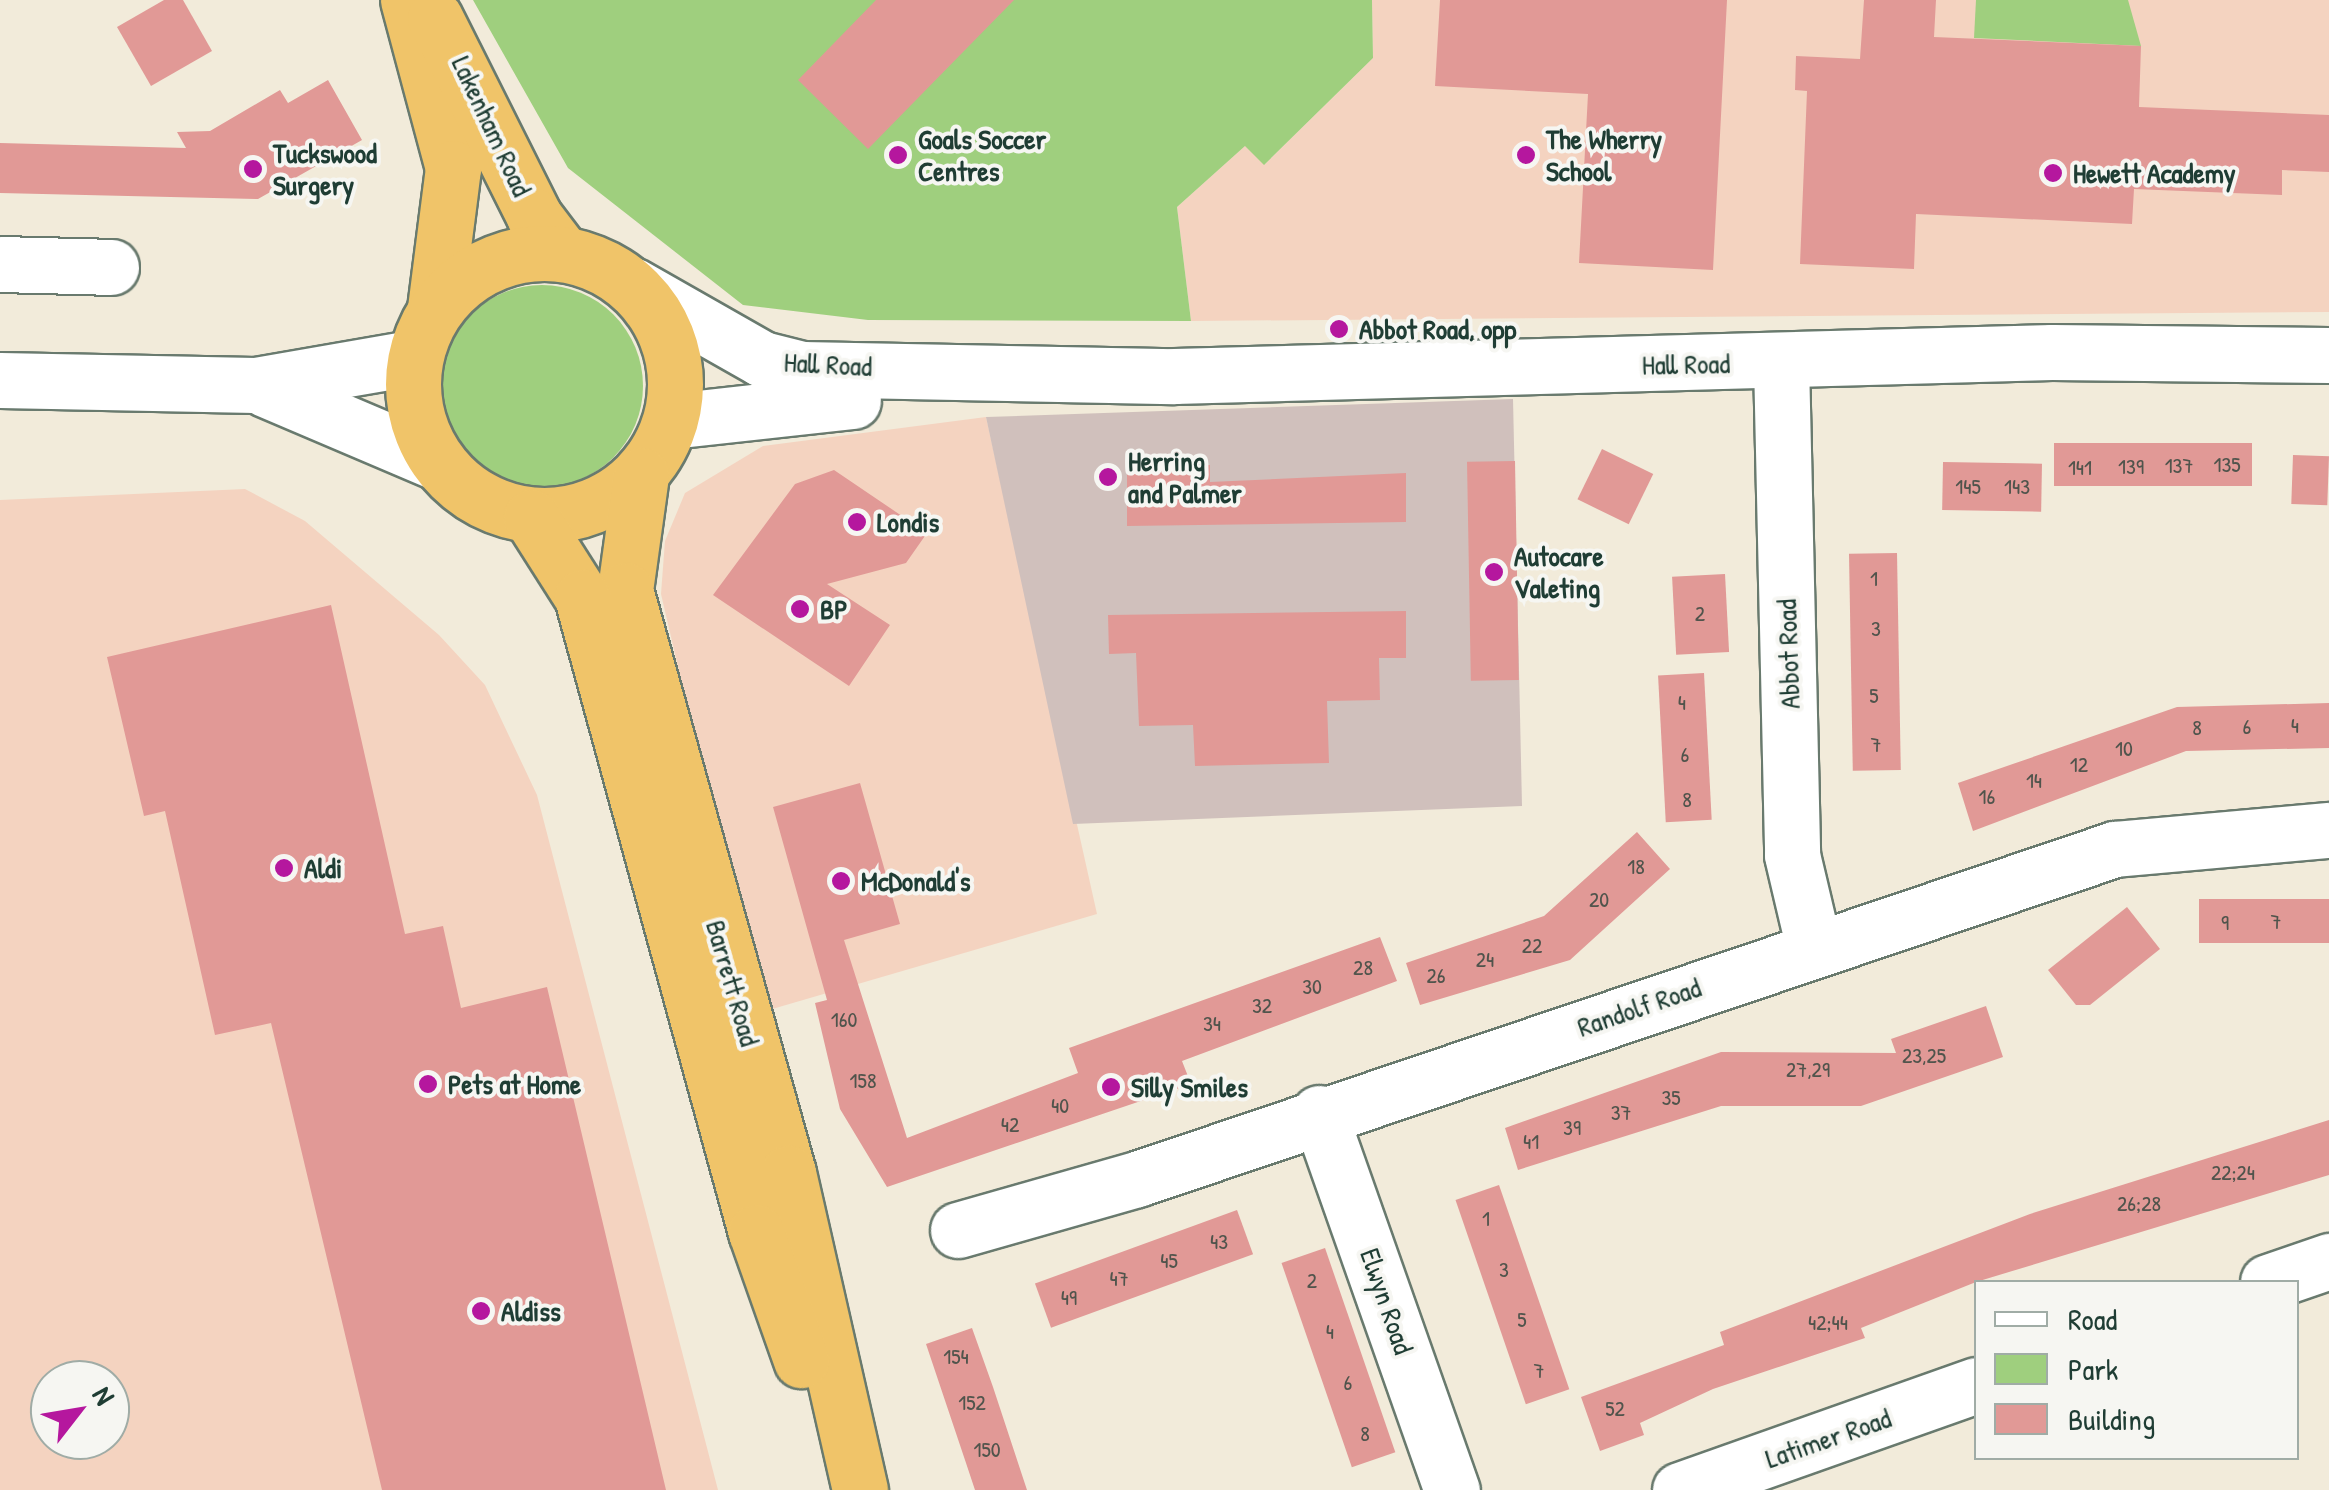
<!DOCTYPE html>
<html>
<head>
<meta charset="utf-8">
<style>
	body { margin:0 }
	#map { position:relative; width:2329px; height:1490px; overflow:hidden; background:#f2ebda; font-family:"Patrick Hand",sans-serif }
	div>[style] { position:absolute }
	.built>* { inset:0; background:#f4d3c0 }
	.industrial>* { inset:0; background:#d0c0bc }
	.green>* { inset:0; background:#9fcf7e }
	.round { border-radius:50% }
	.building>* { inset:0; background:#e19996; transform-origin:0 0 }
	.roads { filter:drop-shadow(2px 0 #697a6e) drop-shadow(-2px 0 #697a6e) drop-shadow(0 2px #697a6e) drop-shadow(0 -2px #697a6e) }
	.minor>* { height:55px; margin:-27.5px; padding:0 27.5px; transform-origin:27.5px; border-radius:27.5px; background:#fff }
	.tertiary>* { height:55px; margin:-27.5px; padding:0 27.5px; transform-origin:27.5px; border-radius:27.5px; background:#fff }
	.trunk>* { height:55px; margin:-27.5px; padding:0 27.5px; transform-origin:27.5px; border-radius:27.5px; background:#f0c469 }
	.trunk>.ring { margin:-27.5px; padding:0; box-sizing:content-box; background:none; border:55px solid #f0c469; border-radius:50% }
	.dots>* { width:28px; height:28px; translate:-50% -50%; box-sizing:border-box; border:5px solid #f6f6f2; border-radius:50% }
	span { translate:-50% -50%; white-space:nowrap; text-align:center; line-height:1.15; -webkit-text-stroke:8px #f6f6f2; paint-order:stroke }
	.number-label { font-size:22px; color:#50544c }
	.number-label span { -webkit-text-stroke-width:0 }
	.street-label { font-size:28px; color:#1f3d34 }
	.poi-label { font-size:28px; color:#1f3d34; font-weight:700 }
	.left { translate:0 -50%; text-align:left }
	.legend { position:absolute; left:1974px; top:1280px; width:325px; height:180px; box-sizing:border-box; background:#f6f6f2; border:2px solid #a0aca6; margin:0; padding:12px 18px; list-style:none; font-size:30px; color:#1f3d34 }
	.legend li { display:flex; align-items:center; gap:20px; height:50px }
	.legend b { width:50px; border:2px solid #a0aca6 }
	.north { position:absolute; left:30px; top:1360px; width:100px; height:100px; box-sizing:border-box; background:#f6f6f2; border:2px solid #a0aca6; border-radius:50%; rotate:59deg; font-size:28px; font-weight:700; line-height:40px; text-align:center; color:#1f3d34 }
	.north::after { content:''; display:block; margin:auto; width:35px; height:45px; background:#b5179e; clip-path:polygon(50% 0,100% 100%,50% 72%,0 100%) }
</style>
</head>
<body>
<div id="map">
	<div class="built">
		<div style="clip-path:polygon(1372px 0,2329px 0,2329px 312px,1191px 321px,1177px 207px,1246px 145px,1265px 164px,1373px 58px)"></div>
		<div style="clip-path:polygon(986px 417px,1097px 914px,759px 1013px,661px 594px,665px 541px,685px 493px,763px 446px)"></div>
		<div style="clip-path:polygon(evenodd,245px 489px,305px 521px,439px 635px,485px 685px,537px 795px,718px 1490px,0 1490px,0 500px,245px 489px,50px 1380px,110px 1380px,110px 1440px,50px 1440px,50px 1380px)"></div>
	</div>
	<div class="industrial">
		<div style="clip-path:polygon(1513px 399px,1522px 806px,1073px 824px,986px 417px)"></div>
	</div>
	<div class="green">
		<div style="clip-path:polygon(473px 0,1372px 0,1373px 58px,1264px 165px,1245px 146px,1177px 207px,1191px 321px,868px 320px,743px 305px,568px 168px)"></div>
		<div style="clip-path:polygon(1976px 0,2128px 0,2141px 46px,1974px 38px)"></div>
		<div class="round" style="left:441px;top:285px;width:202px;height:202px"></div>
	</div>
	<div class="building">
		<div style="clip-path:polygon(164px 0,183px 0,212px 51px,151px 86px,117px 27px)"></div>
		<div style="clip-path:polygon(876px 0,1014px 0,868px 149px,798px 80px)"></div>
		<div style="clip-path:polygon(1440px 0,1727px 0,1713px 270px,1579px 263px,1588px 94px,1435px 86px)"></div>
		<div style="clip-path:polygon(1864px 0,1936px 0,1934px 37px,2141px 46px,2139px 107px,2329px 115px,2329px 172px,2282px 170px,2282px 195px,2134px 189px,2132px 224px,1916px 214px,1914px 269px,1800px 264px,1807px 91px,1795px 90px,1796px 56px,1860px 59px)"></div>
		<div style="clip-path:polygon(328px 80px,362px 140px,258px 199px,0 193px,0 143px,186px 148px,177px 132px,210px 131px,280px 90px,288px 103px)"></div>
		<div style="left:2252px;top:443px;width:43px;height:198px;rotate:90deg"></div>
		<div style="left:1602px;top:449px;width:57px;height:56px;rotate:26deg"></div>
		<div style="left:2293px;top:455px;width:36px;height:49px;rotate:2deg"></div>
		<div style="left:1515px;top:461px;width:219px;height:48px;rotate:89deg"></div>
		<div style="left:1943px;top:462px;width:99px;height:48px;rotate:1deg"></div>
		<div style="clip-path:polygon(1127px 464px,1210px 465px,1210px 482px,1406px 473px,1406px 522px,1127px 526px)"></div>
		<div style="clip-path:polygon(834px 470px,927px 533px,906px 563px,827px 584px,890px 625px,849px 686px,713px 595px,795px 484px)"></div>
		<div style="left:1897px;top:553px;width:217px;height:48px;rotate:89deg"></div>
		<div style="left:1725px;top:574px;width:78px;height:53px;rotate:87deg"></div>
		<div style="clip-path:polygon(331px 605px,405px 934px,443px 926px,461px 1008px,547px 987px,666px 1490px,382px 1490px,271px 1023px,215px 1035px,165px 811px,144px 816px,107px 657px)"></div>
		<div style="clip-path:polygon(1406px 611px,1406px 658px,1379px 658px,1380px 700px,1327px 701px,1329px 763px,1195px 766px,1193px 725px,1139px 726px,1136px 653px,1109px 654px,1108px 615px)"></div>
		<div style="left:1704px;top:673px;width:147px;height:46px;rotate:87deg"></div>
		<div style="clip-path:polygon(2329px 703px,2329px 748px,2186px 751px,1973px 831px,1958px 783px,2177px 707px)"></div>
		<div style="clip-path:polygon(860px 783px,900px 924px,844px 940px,907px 1138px,1078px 1073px,1069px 1048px,1380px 937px,1397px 981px,1182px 1061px,1191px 1084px,887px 1187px,840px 1109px,815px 1003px,827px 1000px,773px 807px)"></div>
		<div style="clip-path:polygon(1637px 832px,1670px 869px,1570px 960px,1420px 1005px,1406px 963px,1544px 916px)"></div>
		<div style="left:2329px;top:899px;width:44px;height:130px;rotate:90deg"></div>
		<div style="clip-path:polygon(2127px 907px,2160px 949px,2090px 1005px,2076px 1005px,2048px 970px)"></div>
		<div style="clip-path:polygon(1986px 1006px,2003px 1057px,1861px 1106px,1721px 1106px,1518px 1170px,1505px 1128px,1721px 1052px,1896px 1053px,1891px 1039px)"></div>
		<div style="clip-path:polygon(2329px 1120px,2329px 1175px,1976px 1282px,1861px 1328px,1865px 1338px,1713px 1389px,1640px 1423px,1644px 1435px,1600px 1451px,1581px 1397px,1724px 1345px,1720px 1332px,2030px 1214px)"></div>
		<div style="left:1499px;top:1185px;width:216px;height:46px;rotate:71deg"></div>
		<div style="left:1237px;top:1210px;width:47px;height:215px;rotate:70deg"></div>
		<div style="left:1325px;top:1248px;width:216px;height:46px;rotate:71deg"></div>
		<div style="clip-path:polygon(972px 1328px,993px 1387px,1027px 1490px,975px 1490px,966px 1463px,926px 1344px)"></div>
	</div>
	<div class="roads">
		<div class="minor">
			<div style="left:0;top:264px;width:111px;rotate:1.5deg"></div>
			<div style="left:1781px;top:362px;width:493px;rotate:88.7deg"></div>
			<div style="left:1792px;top:855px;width:91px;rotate:76.7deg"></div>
			<div style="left:1319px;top:1113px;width:400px;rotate:70.6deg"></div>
			<div style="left:958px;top:1230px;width:186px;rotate:-15.9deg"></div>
			<div style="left:1137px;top:1179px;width:1032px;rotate:-18.65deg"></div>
			<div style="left:2115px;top:849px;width:215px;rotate:-5.1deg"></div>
			<div style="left:2268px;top:1282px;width:65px;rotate:-19deg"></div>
			<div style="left:1680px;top:1490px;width:314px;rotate:-19.5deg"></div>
		</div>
		<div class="tertiary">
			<div style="left:632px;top:285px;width:150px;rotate:29.6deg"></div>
			<div style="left:762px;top:359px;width:41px;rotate:14deg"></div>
			<div style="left:802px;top:369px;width:372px;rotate:1.1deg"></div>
			<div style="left:1174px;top:376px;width:878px;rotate:-1.57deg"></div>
			<div style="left:2052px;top:352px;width:277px;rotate:0.6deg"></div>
			<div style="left:0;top:380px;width:255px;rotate:1.1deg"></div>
			<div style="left:255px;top:385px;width:159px;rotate:-9.8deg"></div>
			<div style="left:265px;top:389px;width:187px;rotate:23deg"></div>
			<div style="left:671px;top:421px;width:183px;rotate:-6.3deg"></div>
		</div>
		<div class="trunk">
			<div style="left:408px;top:0;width:174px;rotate:75deg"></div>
			<div style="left:453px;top:168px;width:142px;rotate:97.3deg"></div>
			<div style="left:435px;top:18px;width:221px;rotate:63.4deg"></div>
			<div style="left:534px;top:216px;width:46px;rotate:52.9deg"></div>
			<div class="ring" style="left:413px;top:253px;width:207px;height:207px"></div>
			<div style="left:641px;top:475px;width:116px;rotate:97.9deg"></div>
			<div style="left:625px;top:590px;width:605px;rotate:74.38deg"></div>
			<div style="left:788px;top:1173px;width:325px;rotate:77.2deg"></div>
			<div style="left:531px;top:517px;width:95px;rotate:57.5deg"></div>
			<div style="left:582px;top:597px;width:658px;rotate:74.68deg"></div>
			<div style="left:756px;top:1232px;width:136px;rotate:70.6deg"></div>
		</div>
	</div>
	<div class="dots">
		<div style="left:898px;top:155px;background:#b5179e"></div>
		<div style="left:1526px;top:155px;background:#b5179e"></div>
		<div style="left:253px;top:169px;background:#b5179e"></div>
		<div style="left:2053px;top:173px;background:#b5179e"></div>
		<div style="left:1339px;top:329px;background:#b5179e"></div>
		<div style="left:1108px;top:477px;background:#b5179e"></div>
		<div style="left:857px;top:522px;background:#b5179e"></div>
		<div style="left:1494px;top:572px;background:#b5179e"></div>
		<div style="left:800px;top:609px;background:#b5179e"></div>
		<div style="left:284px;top:868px;background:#b5179e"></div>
		<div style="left:841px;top:881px;background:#b5179e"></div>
		<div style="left:428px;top:1084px;background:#b5179e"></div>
		<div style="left:1111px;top:1087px;background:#b5179e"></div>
		<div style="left:481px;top:1311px;background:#b5179e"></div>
	</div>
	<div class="number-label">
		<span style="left:2227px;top:465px">135</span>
		<span style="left:2179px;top:466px">137</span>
		<span style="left:2131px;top:467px">139</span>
		<span style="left:2080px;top:468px">141</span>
		<span style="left:1968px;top:487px">145</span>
		<span style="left:2017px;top:487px">143</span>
		<span style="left:1874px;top:579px">1</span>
		<span style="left:1700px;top:614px">2</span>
		<span style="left:1876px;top:629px">3</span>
		<span style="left:1874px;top:696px">5</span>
		<span style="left:1682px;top:703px">4</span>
		<span style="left:2295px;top:726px">4</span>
		<span style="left:2247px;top:727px">6</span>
		<span style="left:2197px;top:728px">8</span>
		<span style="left:1876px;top:745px">7</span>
		<span style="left:2124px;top:749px">10</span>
		<span style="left:1685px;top:755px">6</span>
		<span style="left:2079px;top:765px">12</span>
		<span style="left:2034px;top:781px">14</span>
		<span style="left:1987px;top:797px">16</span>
		<span style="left:1687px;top:800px">8</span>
		<span style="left:1636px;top:867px">18</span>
		<span style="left:1599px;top:900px">20</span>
		<span style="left:2276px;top:922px">7</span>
		<span style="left:2225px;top:923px">9</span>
		<span style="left:1532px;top:946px">22</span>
		<span style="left:1485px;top:960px">24</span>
		<span style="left:1363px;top:968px">28</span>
		<span style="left:1436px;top:976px">26</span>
		<span style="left:1312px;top:987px">30</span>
		<span style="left:1262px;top:1006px">32</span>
		<span style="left:844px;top:1020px">160</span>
		<span style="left:1212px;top:1024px">34</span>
		<span style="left:1924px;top:1056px">23,25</span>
		<span style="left:1808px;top:1070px">27,29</span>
		<span style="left:863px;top:1081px">158</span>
		<span style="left:1671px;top:1098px">35</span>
		<span style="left:1060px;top:1106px">40</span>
		<span style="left:1621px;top:1113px">37</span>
		<span style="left:1010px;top:1125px">42</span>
		<span style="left:1572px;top:1128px">39</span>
		<span style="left:1531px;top:1142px">41</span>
		<span style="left:2233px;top:1173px">22;24</span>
		<span style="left:2139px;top:1204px">26;28</span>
		<span style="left:1486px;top:1219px">1</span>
		<span style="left:1219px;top:1242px">43</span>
		<span style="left:1169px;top:1261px">45</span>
		<span style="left:1504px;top:1270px">3</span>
		<span style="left:1119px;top:1279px">47</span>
		<span style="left:1312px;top:1281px">2</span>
		<span style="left:1069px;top:1298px">49</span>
		<span style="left:1522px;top:1320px">5</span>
		<span style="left:1828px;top:1323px">42;44</span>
		<span style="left:1330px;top:1332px">4</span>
		<span style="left:956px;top:1357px">154</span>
		<span style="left:1539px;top:1371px">7</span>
		<span style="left:1348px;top:1383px">6</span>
		<span style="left:972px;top:1403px">152</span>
		<span style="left:1615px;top:1409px">52</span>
		<span style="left:1365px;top:1434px">8</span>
		<span style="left:987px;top:1450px">150</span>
	</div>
	<div class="street-label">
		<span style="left:492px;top:126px;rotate:65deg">Lakenham Road</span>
		<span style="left:828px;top:364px;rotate:3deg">Hall Road</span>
		<span style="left:1686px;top:364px;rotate:-1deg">Hall Road</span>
		<span style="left:1788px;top:654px;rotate:-92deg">Abbot Road</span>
		<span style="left:733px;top:983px;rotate:74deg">Barrett Road</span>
		<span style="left:1639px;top:1007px;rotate:-19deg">Randolf Road</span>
		<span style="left:1387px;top:1301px;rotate:71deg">Elwyn Road</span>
		<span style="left:1828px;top:1438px;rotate:-19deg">Latimer Road</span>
	</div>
	<div class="poi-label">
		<span class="left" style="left:918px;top:155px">Goals Soccer<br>Centres</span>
		<span class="left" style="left:1546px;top:155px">The Wherry<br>School</span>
		<span class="left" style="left:273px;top:169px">Tuckswood<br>Surgery</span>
		<span class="left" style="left:2073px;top:173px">Hewett Academy</span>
		<span class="left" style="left:1359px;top:329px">Abbot Road, opp</span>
		<span class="left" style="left:1128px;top:477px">Herring<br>and Palmer</span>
		<span class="left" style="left:877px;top:522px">Londis</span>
		<span class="left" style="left:1514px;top:572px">Autocare<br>Valeting</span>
		<span class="left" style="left:820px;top:609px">BP</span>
		<span class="left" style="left:304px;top:868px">Aldi</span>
		<span class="left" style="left:861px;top:881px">McDonald's</span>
		<span class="left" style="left:448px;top:1084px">Pets at Home</span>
		<span class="left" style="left:1131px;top:1087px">Silly Smiles</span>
		<span class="left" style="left:501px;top:1311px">Aldiss</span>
	</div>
	<ul class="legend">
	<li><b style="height:12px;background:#fff"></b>Road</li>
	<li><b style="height:28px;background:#9fcf7e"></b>Park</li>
	<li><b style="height:28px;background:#e19996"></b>Building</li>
	</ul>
	<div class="north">N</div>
</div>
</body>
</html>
